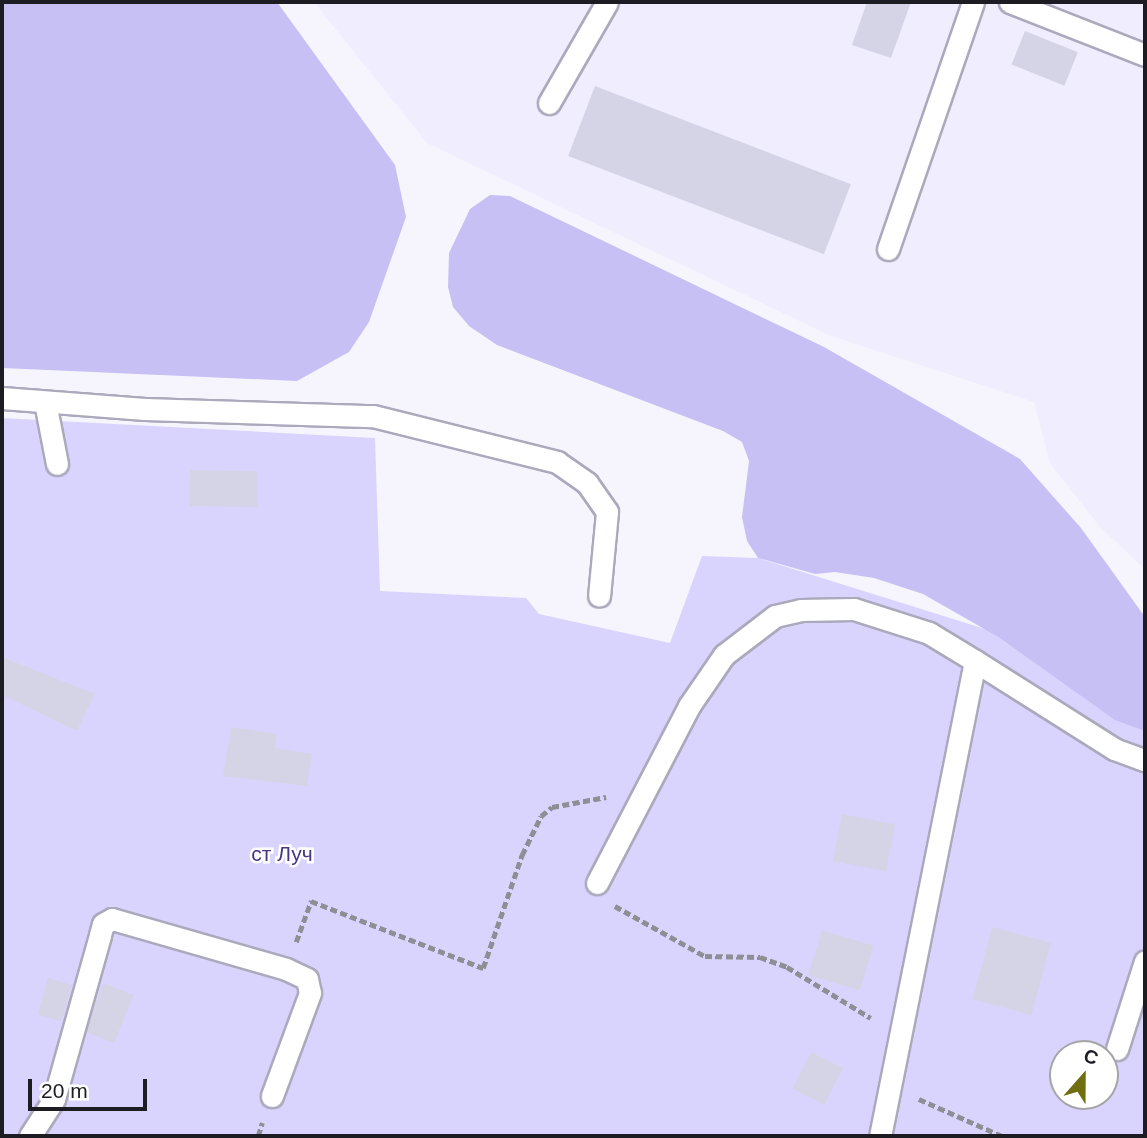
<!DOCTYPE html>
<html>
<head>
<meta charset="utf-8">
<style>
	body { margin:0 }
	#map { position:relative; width:1147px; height:1138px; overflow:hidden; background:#f6f5fd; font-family:Arial,sans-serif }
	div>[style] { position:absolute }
	.built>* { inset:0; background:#efedfe }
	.green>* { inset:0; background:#d8d4fd }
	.forest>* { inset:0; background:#c6c0f5 }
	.building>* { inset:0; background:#d5d4e7; transform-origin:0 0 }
	.path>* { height:4.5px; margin-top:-2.25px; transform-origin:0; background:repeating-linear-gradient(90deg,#8f8e95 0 7px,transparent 0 10.5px) }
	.roads { filter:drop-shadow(2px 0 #aba9bc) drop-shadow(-2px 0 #aba9bc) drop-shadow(0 2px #aba9bc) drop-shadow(0 -2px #aba9bc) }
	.lane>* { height:21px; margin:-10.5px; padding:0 10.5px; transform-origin:10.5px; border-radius:10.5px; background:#fff }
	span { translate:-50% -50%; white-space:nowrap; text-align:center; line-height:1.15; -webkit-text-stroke:5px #fff; paint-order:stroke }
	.park-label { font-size:21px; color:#483683 }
	.frame { position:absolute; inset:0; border:4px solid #1d1c23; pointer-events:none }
	.north { position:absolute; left:1049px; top:1040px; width:70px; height:70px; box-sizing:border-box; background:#fff; border:2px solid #a5a4a7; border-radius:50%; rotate:21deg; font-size:19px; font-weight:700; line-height:28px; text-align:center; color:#1d1c23 }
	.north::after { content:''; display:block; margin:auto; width:24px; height:32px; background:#6f6f12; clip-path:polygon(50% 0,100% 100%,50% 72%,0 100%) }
	.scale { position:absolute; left:28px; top:1079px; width:119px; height:32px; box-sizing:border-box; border:4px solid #1d1c23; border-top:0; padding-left:9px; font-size:21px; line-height:24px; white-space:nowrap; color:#1d1c23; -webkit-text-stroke:5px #fff; paint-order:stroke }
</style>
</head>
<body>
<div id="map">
	<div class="built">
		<div style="clip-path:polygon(314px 2px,1145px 2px,1145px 569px,1100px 527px,1050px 463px,1034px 402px,831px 336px,427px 143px)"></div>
	</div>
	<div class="green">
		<div style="clip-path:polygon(evenodd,2px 418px,375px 438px,380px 591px,526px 598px,539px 614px,670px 643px,702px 556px,758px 558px,1145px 679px,1145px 1136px,2px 1136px,2px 418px,1063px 1054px,1105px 1054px,1105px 1096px,1063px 1096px,1063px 1054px)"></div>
	</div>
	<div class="forest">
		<div style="clip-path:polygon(2px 2px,277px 2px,395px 165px,406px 217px,369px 322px,349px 352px,297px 381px,2px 368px)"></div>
		<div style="clip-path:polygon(490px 195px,510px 196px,824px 347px,1020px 459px,1081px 528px,1145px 617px,1145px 731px,1115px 720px,1000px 638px,923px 594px,874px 578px,835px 572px,815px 574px,758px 558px,747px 541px,742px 517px,749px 461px,742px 442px,723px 431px,497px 345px,469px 326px,453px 307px,448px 287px,449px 253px,470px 209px)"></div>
	</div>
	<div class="building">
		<div style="clip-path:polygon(867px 2px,911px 2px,891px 58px,852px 45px)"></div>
		<div style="left:1025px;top:31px;width:57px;height:36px;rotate:22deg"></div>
		<div style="left:595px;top:86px;width:274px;height:75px;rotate:21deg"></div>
		<div style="left:190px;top:470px;width:68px;height:36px;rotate:1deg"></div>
		<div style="clip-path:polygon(2px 657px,95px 694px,77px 731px,2px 695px)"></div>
		<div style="clip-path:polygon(231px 727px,277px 734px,275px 748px,312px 754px,307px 786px,223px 776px)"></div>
		<div style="left:842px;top:814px;width:54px;height:48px;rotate:11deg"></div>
		<div style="left:992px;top:927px;width:61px;height:75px;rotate:15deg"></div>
		<div style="left:822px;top:930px;width:54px;height:47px;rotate:17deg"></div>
		<div style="left:48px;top:978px;width:25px;height:38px;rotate:16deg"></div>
		<div style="left:104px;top:983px;width:32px;height:52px;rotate:22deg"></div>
		<div style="left:811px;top:1052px;width:36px;height:41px;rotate:27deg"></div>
	</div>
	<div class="path">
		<div style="left:615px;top:906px;width:103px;rotate:29.1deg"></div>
		<div style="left:705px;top:956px;width:55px;rotate:1deg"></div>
		<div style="left:760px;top:957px;width:29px;rotate:20deg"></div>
		<div style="left:787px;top:967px;width:98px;rotate:31.3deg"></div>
		<div style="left:296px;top:942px;width:44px;rotate:-69.9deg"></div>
		<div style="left:311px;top:901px;width:185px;rotate:21.3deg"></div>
		<div style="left:483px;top:968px;width:120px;rotate:-71deg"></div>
		<div style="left:522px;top:855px;width:43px;rotate:-64deg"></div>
		<div style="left:541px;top:816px;width:14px;rotate:-39deg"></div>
		<div style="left:552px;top:807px;width:55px;rotate:-10.5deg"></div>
		<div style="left:919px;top:1099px;width:91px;rotate:24deg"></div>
		<div style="left:258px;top:1136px;width:14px;rotate:-73deg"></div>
	</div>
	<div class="roads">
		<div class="lane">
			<div style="left:1010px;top:2px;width:145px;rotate:21.4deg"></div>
			<div style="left:549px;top:103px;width:116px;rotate:-60.1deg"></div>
			<div style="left:888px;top:249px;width:261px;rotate:-71deg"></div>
			<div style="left:2px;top:398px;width:143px;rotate:4.4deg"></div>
			<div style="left:145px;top:409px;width:228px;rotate:1.8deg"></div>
			<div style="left:373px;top:416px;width:190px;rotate:14deg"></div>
			<div style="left:557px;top:462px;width:37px;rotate:35deg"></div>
			<div style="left:587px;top:483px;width:35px;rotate:55deg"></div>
			<div style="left:607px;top:512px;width:84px;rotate:95.4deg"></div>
			<div style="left:45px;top:402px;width:63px;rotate:79deg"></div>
			<div style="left:975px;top:661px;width:165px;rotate:32.3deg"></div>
			<div style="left:1114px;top:749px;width:33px;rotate:20deg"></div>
			<div style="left:597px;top:883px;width:199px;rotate:-62.5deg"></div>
			<div style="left:689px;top:706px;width:62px;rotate:-55.5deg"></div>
			<div style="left:724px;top:655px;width:64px;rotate:-37.4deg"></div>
			<div style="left:775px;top:616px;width:27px;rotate:-13deg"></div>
			<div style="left:801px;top:610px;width:53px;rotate:-1.1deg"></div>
			<div style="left:854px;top:609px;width:79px;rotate:17.7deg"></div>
			<div style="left:929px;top:633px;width:54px;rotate:31.3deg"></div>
			<div style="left:975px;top:661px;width:484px;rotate:101.3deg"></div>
			<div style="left:1117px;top:1049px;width:92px;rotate:-72.3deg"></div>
			<div style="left:30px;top:1136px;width:44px;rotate:-57deg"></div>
			<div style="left:54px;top:1099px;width:170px;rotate:-74.3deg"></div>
			<div style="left:100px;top:935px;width:11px;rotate:-75deg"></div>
			<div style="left:103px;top:924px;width:10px;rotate:-29deg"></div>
			<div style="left:112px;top:919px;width:181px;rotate:16deg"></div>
			<div style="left:286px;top:969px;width:23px;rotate:25deg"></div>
			<div style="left:307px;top:979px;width:14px;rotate:78deg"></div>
			<div style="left:310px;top:993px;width:110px;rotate:110.3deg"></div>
		</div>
	</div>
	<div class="park-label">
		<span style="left:282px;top:854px">ст Луч</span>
	</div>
	<div class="frame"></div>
	<div class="north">С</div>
	<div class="scale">20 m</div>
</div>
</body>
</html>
